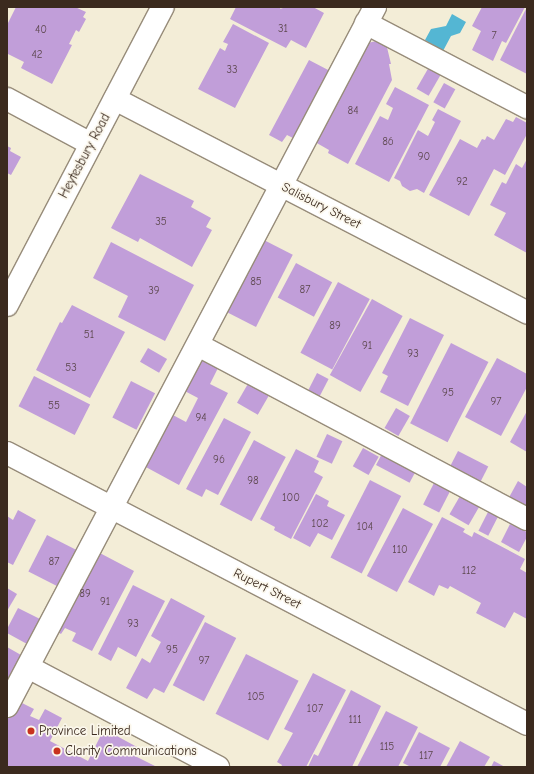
<!DOCTYPE html>
<html>
<head>
<meta charset="utf-8">
<style>
	body { margin:0 }
	#map { position:relative; width:534px; height:774px; overflow:hidden; background:#f3edd7; font-family:"Comic Neue",sans-serif }
	div>[style] { position:absolute }
	.water>* { inset:0; background:#54b6d3 }
	.building>* { inset:0; background:#c19ed9; transform-origin:0 0 }
	.roads { filter:drop-shadow(1px 0 #978c7a) drop-shadow(-1px 0 #978c7a) drop-shadow(0 1px #978c7a) drop-shadow(0 -1px #978c7a) }
	.minor>* { height:22px; margin:-11px; padding:0 11px; transform-origin:11px; border-radius:11px; background:#fff }
	.dots>* { width:11px; height:11px; translate:-50% -50%; box-sizing:border-box; border:2px solid #fbf7ec; border-radius:50% }
	span { translate:-50% -50%; white-space:nowrap; text-align:center; line-height:1.15; -webkit-text-stroke:3.5px #fbf7ec; paint-order:stroke }
	.number-label { font-size:11px; color:#5c474d }
	.number-label span { -webkit-text-stroke-width:0 }
	.street-label { font-size:13px; color:#3b2a1e }
	.poi-label { font-size:13px; color:#3b2a1e }
	.left { translate:0 -50%; text-align:left }
	.frame { position:absolute; inset:0; border:8px solid #3b2a1e; pointer-events:none }
</style>
</head>
<body>
<div id="map">
	<div class="water">
		<div style="clip-path:polygon(452px 14px,466px 22px,460px 33px,451px 36px,443px 51px,425px 40px,431px 29px,446px 26px)"></div>
	</div>
	<div class="building">
		<div style="clip-path:polygon(16px 7px,75px 7px,86px 12px,83px 17px,86px 19px,79px 32px,76px 30px,69px 44px,72px 45px,52px 84px,21px 68px,24px 62px,8px 54px,7px 57px,7px 25px)"></div>
		<div style="clip-path:polygon(236px 7px,281px 7px,280px 9px,286px 7px,313px 7px,324px 13px,306px 48px,291px 40px,286px 48px,230px 19px)"></div>
		<div style="clip-path:polygon(482px 7px,525px 7px,506px 43px,502px 41px,493px 61px,472px 50px,481px 31px,472px 26px)"></div>
		<div style="clip-path:polygon(527px 7px,527px 74px,500px 60px)"></div>
		<div style="clip-path:polygon(233px 24px,269px 43px,235px 108px,198px 89px,220px 48px,225px 51px,228px 44px,223px 42px)"></div>
		<div style="clip-path:polygon(385px 39px,391px 64px,389px 64px,392px 80px,348px 164px,328px 153px,329px 150px,315px 142px,359px 45px)"></div>
		<div style="clip-path:polygon(309px 60px,332px 72px,297px 140px,287px 135px,282px 142px,269px 135px)"></div>
		<div style="left:429px;top:67px;width:14px;height:25px;rotate:30deg"></div>
		<div style="left:444px;top:83px;width:13px;height:22px;rotate:29deg"></div>
		<div style="clip-path:polygon(395px 87px,429px 105px,389px 182px,355px 164px,380px 116px,388px 120px,393px 108px,386px 104px)"></div>
		<div style="clip-path:polygon(438px 109px,461px 121px,424px 193px,417px 189px,410px 191px,402px 186px,400px 181px,394px 178px,418px 130px,428px 136px,435px 122px,432px 120px)"></div>
		<div style="clip-path:polygon(516px 117px,527px 123px,527px 134px,505px 175px,494px 169px,469px 216px,429px 195px,460px 139px,477px 148px,482px 139px,485px 140px,487px 136px,494px 140px,506px 119px,513px 122px)"></div>
		<div style="clip-path:polygon(7px 146px,11px 148px,10px 151px,21px 157px,11px 175px,7px 173px)"></div>
		<div style="clip-path:polygon(527px 159px,527px 253px,494px 235px,506px 213px,490px 205px,502px 182px,506px 184px,516px 164px,522px 168px)"></div>
		<div style="clip-path:polygon(140px 174px,194px 201px,191px 207px,211px 218px,206px 227px,212px 230px,192px 267px,140px 238px,138px 242px,111px 228px)"></div>
		<div style="left:258px;top:237px;width:39px;height:81px;rotate:27deg"></div>
		<div style="clip-path:polygon(111px 242px,194px 285px,165px 341px,118px 317px,128px 296px,93px 278px)"></div>
		<div style="left:296px;top:263px;width:41px;height:39px;rotate:28deg"></div>
		<div style="left:338px;top:282px;width:36px;height:80px;rotate:28deg"></div>
		<div style="left:372px;top:299px;width:35px;height:87px;rotate:29deg"></div>
		<div style="clip-path:polygon(72px 305px,125px 332px,90px 398px,36px 370px,60px 322px,62px 323px)"></div>
		<div style="clip-path:polygon(410px 318px,444px 335px,408px 406px,380px 392px,388px 376px,382px 373px)"></div>
		<div style="left:451px;top:343px;width:42px;height:90px;rotate:27deg"></div>
		<div style="left:148px;top:348px;width:22px;height:16px;rotate:30deg"></div>
		<div style="clip-path:polygon(196px 357px,218px 368px,210px 384px,228px 393px,179px 485px,144px 466px,171px 414px,186px 422px,198px 398px,179px 388px)"></div>
		<div style="clip-path:polygon(497px 358px,527px 374px,527px 387px,501px 436px,465px 417px)"></div>
		<div style="left:317px;top:373px;width:13px;height:21px;rotate:27deg"></div>
		<div style="left:34px;top:376px;width:63px;height:34px;rotate:27deg"></div>
		<div style="left:131px;top:381px;width:27px;height:41px;rotate:27deg"></div>
		<div style="left:249px;top:382px;width:24px;height:24px;rotate:30deg"></div>
		<div style="left:396px;top:408px;width:16px;height:23px;rotate:30deg"></div>
		<div style="clip-path:polygon(527px 411px,527px 452px,510px 442px)"></div>
		<div style="clip-path:polygon(224px 418px,251px 432px,218px 495px,206px 489px,202px 497px,186px 489px)"></div>
		<div style="left:327px;top:434px;width:17px;height:25px;rotate:25deg"></div>
		<div style="left:254px;top:440px;width:36px;height:73px;rotate:28deg"></div>
		<div style="left:363px;top:448px;width:18px;height:21px;rotate:29deg"></div>
		<div style="clip-path:polygon(296px 449px,319px 461px,314px 472px,323px 477px,291px 539px,274px 530px,275px 527px,260px 519px)"></div>
		<div style="left:384px;top:450px;width:38px;height:17px;rotate:28deg"></div>
		<div style="left:458px;top:451px;width:34px;height:20px;rotate:27deg"></div>
		<div style="left:370px;top:480px;width:35px;height:87px;rotate:27deg"></div>
		<div style="clip-path:polygon(518px 481px,527px 487px,527px 503px,524px 510px,507px 501px)"></div>
		<div style="left:434px;top:483px;width:18px;height:24px;rotate:27deg"></div>
		<div style="clip-path:polygon(316px 494px,329px 501px,327px 506px,345px 515px,332px 540px,318px 533px,310px 547px,293px 538px)"></div>
		<div style="left:460px;top:496px;width:22px;height:21px;rotate:30deg"></div>
		<div style="left:403px;top:508px;width:34px;height:77px;rotate:28deg"></div>
		<div style="clip-path:polygon(18px 510px,36px 520px,13px 565px,7px 562px,7px 516px,13px 520px)"></div>
		<div style="left:488px;top:512px;width:11px;height:21px;rotate:27deg"></div>
		<div style="clip-path:polygon(442px 517px,465px 529px,463px 532px,472px 537px,474px 532px,525px 559px,520px 569px,527px 573px,527px 619px,514px 612px,505px 628px,476px 613px,481px 603px,450px 586px,448px 589px,439px 585px,434px 596px,408px 582px)"></div>
		<div style="clip-path:polygon(510px 524px,527px 532px,527px 537px,519px 552px,501px 542px)"></div>
		<div style="left:47px;top:535px;width:37px;height:41px;rotate:27deg"></div>
		<div style="clip-path:polygon(96px 551px,134px 571px,92px 651px,72px 641px,76px 633px,65px 628px,61px 634px,54px 630px)"></div>
		<div style="clip-path:polygon(133px 585px,165px 601px,136px 657px,118px 647px,111px 661px,98px 654px)"></div>
		<div style="clip-path:polygon(7px 588px,17px 594px,7px 611px)"></div>
		<div style="clip-path:polygon(171px 598px,205px 616px,164px 693px,154px 688px,147px 699px,126px 688px,142px 658px,150px 663px,161px 642px,151px 636px)"></div>
		<div style="clip-path:polygon(18px 608px,40px 619px,27px 644px,7px 633px,7px 629px)"></div>
		<div style="left:205px;top:622px;width:35px;height:71px;rotate:27deg"></div>
		<div style="clip-path:polygon(7px 647px,21px 655px,7px 681px)"></div>
		<div style="left:246px;top:654px;width:59px;height:67px;rotate:27deg"></div>
		<div style="clip-path:polygon(313px 673px,346px 690px,306px 767px,281px 767px,282px 765px,277px 762px,293px 733px,284px 729px)"></div>
		<div style="clip-path:polygon(351px 690px,381px 706px,352px 767px,308px 767px,314px 754px,318px 756px)"></div>
		<div style="clip-path:polygon(16px 700px,34px 709px,30px 716px,39px 720px,45px 709px,62px 718px,50px 741px,88px 761px,104px 729px,137px 747px,133px 755px,157px 767px,7px 767px,7px 717px)"></div>
		<div style="clip-path:polygon(386px 711px,418px 727px,398px 767px,357px 767px)"></div>
		<div style="clip-path:polygon(419px 732px,450px 748px,440px 767px,411px 767px,403px 763px)"></div>
		<div style="clip-path:polygon(460px 741px,490px 757px,484px 767px,446px 767px)"></div>
		<div style="clip-path:polygon(494px 761px,505px 767px,491px 767px)"></div>
	</div>
	<div class="roads">
		<div class="minor">
			<div style="left:366px;top:23px;width:182px;rotate:27.6deg"></div>
			<div style="left:7px;top:99px;width:95px;rotate:28.2deg"></div>
			<div style="left:115px;top:99px;width:464px;rotate:27.4deg"></div>
			<div style="left:7px;top:305px;width:336px;rotate:-62.4deg"></div>
			<div style="left:198px;top:345px;width:372px;rotate:27.9deg"></div>
			<div style="left:7px;top:453px;width:586px;rotate:27.53deg"></div>
			<div style="left:28px;top:667px;width:215px;rotate:27.8deg"></div>
			<div style="left:7px;top:706px;width:790px;rotate:-62.23deg"></div>
		</div>
	</div>
	<div class="dots">
		<div style="left:31px;top:731px;background:#c8321e"></div>
		<div style="left:57px;top:751px;background:#c8321e"></div>
	</div>
	<div class="number-label">
		<span style="left:283px;top:29px">31</span>
		<span style="left:41px;top:30px">40</span>
		<span style="left:494px;top:36px">7</span>
		<span style="left:37px;top:55px">42</span>
		<span style="left:232px;top:70px">33</span>
		<span style="left:353px;top:111px">84</span>
		<span style="left:388px;top:142px">86</span>
		<span style="left:424px;top:157px">90</span>
		<span style="left:462px;top:182px">92</span>
		<span style="left:161px;top:222px">35</span>
		<span style="left:256px;top:282px">85</span>
		<span style="left:305px;top:290px">87</span>
		<span style="left:154px;top:291px">39</span>
		<span style="left:335px;top:326px">89</span>
		<span style="left:89px;top:335px">51</span>
		<span style="left:367px;top:346px">91</span>
		<span style="left:413px;top:354px">93</span>
		<span style="left:71px;top:368px">53</span>
		<span style="left:448px;top:393px">95</span>
		<span style="left:496px;top:402px">97</span>
		<span style="left:54px;top:406px">55</span>
		<span style="left:201px;top:418px">94</span>
		<span style="left:219px;top:460px">96</span>
		<span style="left:253px;top:481px">98</span>
		<span style="left:291px;top:498px">100</span>
		<span style="left:320px;top:524px">102</span>
		<span style="left:365px;top:527px">104</span>
		<span style="left:400px;top:550px">110</span>
		<span style="left:54px;top:562px">87</span>
		<span style="left:469px;top:571px">112</span>
		<span style="left:85px;top:594px">89</span>
		<span style="left:105px;top:602px">91</span>
		<span style="left:133px;top:624px">93</span>
		<span style="left:172px;top:650px">95</span>
		<span style="left:204px;top:661px">97</span>
		<span style="left:256px;top:697px">105</span>
		<span style="left:315px;top:709px">107</span>
		<span style="left:355px;top:720px">111</span>
		<span style="left:387px;top:747px">115</span>
		<span style="left:426px;top:756px">117</span>
	</div>
	<div class="street-label">
		<span style="left:85px;top:156px;rotate:-62deg">Heytesbury Road</span>
		<span style="left:321px;top:206px;rotate:27deg">Salisbury Street</span>
		<span style="left:267px;top:589px;rotate:27deg">Rupert Street</span>
	</div>
	<div class="poi-label">
		<span class="left" style="left:39px;top:731px">Province Limited</span>
		<span class="left" style="left:65px;top:751px">Clarity Communications</span>
	</div>
	<div class="frame"></div>
</div>
</body>
</html>
